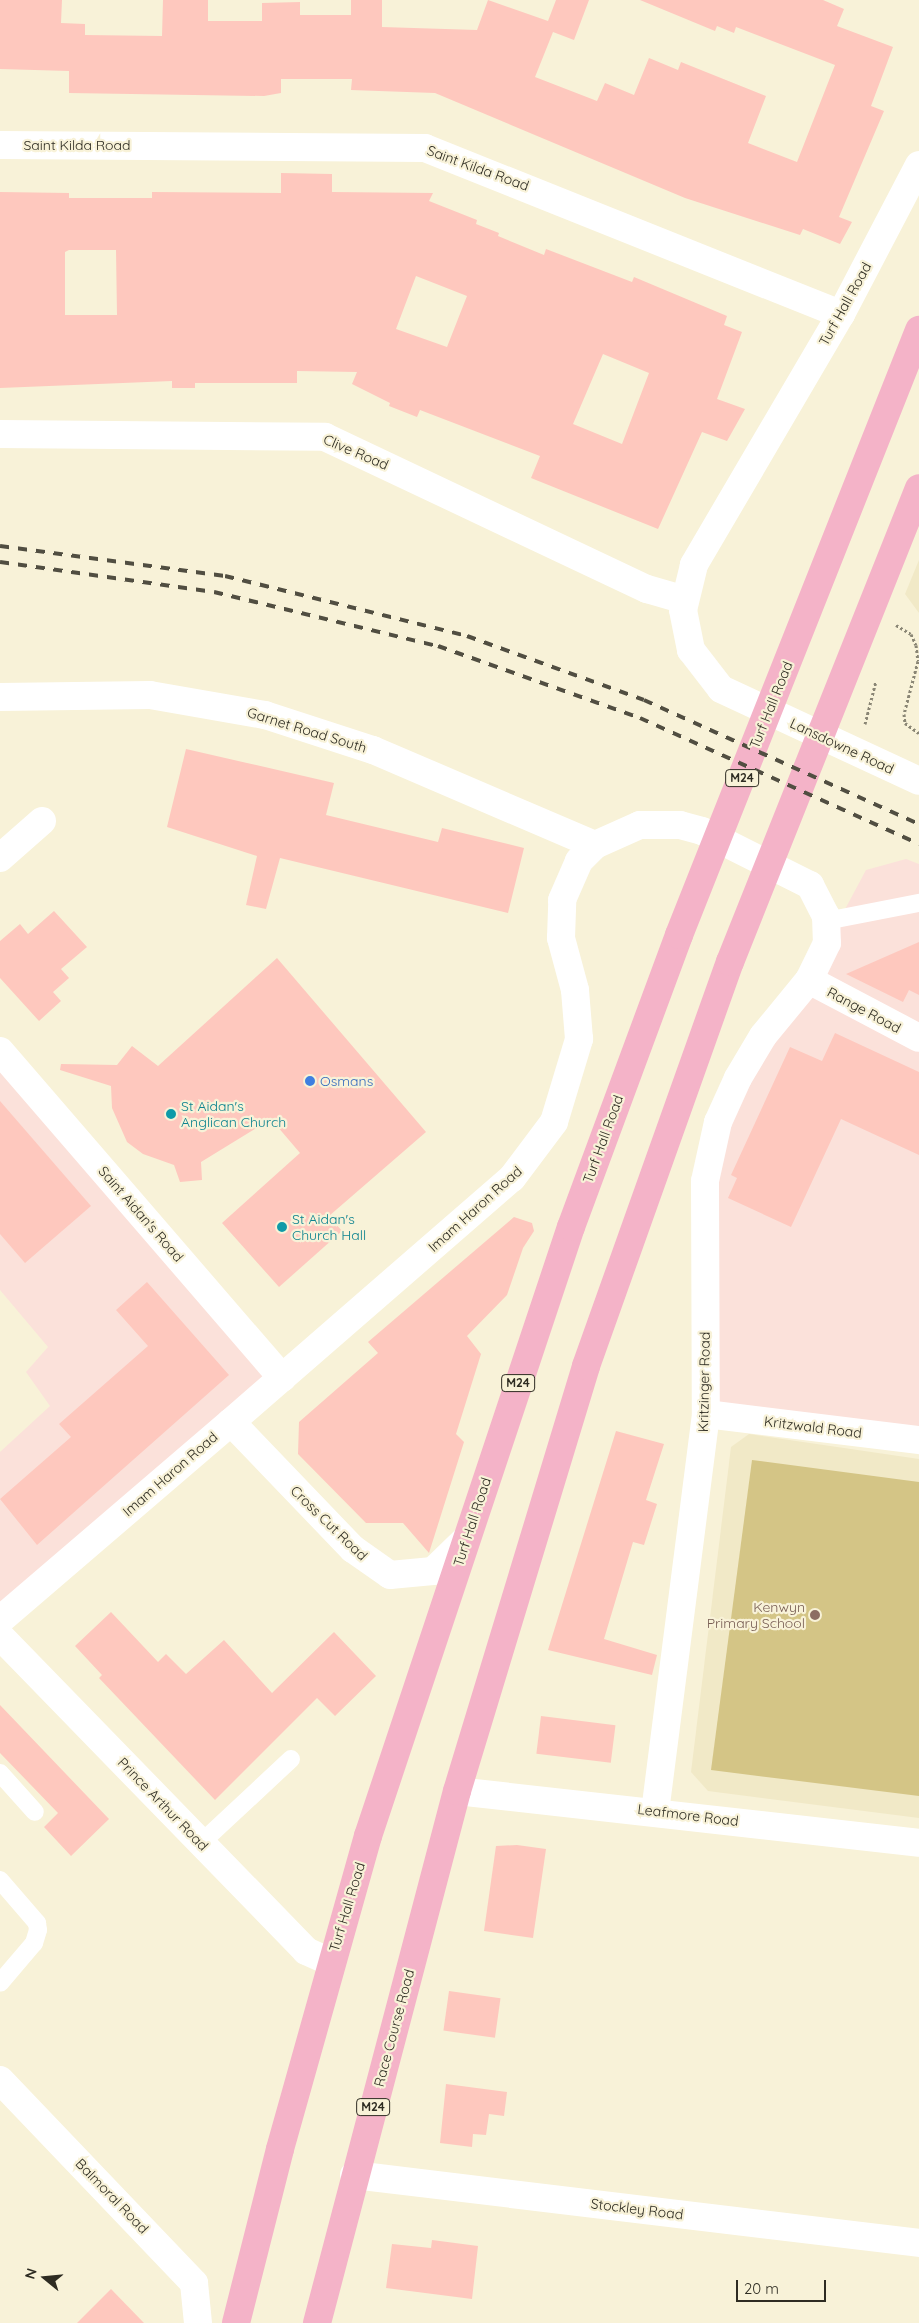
<!DOCTYPE html>
<html>
<head>
<meta charset="utf-8">
<style>
	body { margin:0 }
	#map { position:relative; width:919px; height:2323px; overflow:hidden; background:#f8f2d8; font-family:Quicksand,sans-serif }
	div>[style] { position:absolute }
	.commercial>* { inset:0; background:#fbe1da }
	.built>* { inset:0; background:#f1e9c7 }
	.green>* { inset:0; background:#d4c586 }
	.building>* { inset:0; background:#fec8be; transform-origin:0 0 }
	.path>* { height:3px; margin-top:-1.5px; transform-origin:0; background:repeating-linear-gradient(90deg,#8a8675 0 2.5px,transparent 0 5px) }
	.service>* { height:18px; margin:-9px; padding:0 9px; transform-origin:9px; border-radius:9px; background:#fff }
	.minor>* { height:28px; margin:-14px; padding:0 14px; transform-origin:14px; border-radius:14px; background:#fff }
	.tertiary>* { height:28px; margin:-14px; padding:0 14px; transform-origin:14px; border-radius:14px; background:#fff }
	.primary>* { height:28px; margin:-14px; padding:0 14px; transform-origin:14px; border-radius:14px; background:#f4b3c8 }
	.rail>* { height:4px; margin-top:-2px; transform-origin:0; background:repeating-linear-gradient(90deg,#514e41 0 9px,transparent 0 18px) }
	.dots>* { width:14px; height:14px; translate:-50% -50%; box-sizing:border-box; border:2px solid #f8f2d8; border-radius:50% }
	span { translate:-50% -50%; white-space:nowrap; text-align:center; line-height:1.15; -webkit-text-stroke:4.5px #f8f2d8; paint-order:stroke }
	.shield-label span { padding:1px 4px; background:#f8f2d8; border:1px solid; border-radius:4px; -webkit-text-stroke-width:0 }
	.shield-label { font-size:12px; color:#2e2c22; font-weight:700 }
	.street-label { font-size:14px; color:#2e2c22 }
	.shop-label { font-size:14px; color:#366cbe }
	.left { translate:0 -50%; text-align:left }
	.culture-label { font-size:14px; color:#0d838f }
	.education-label { font-size:14px; color:#785e54 }
	.right { translate:-100% -50%; text-align:right }
	.north { position:absolute; left:20px; top:2253px; width:50px; height:50px; -webkit-text-stroke:4px #f8f2d8; paint-order:stroke; rotate:287deg; font-size:14px; font-weight:700; line-height:20px; text-align:center; color:#2e2c22 }
	.north::after { content:''; display:block; margin:auto; width:18px; height:22px; background:#2e2c22; clip-path:polygon(50% 0,100% 100%,50% 72%,0 100%) }
	.scale { position:absolute; left:736px; top:2280px; width:90px; height:22px; box-sizing:border-box; border:2px solid #2e2c22; border-top:0; padding-left:6px; font-size:15px; line-height:18px; white-space:nowrap; color:#2e2c22; -webkit-text-stroke:4px #f8f2d8; paint-order:stroke }
</style>
</head>
<body>
<div id="map">
	<div class="commercial">
		<div style="clip-path:polygon(906px 859px,919px 864px,919px 1440px,706px 1414px,718px 1122px,827px 943px,866px 870px)"></div>
		<div style="clip-path:polygon(0 1051px,282px 1378px,0 1620px,0 1452px,50px 1406px,26px 1372px,48px 1347px,0 1290px)"></div>
	</div>
	<div class="built">
		<div style="clip-path:polygon(919px 560px,919px 613px,905px 594px)"></div>
		<div style="clip-path:polygon(749px 1434px,919px 1459px,919px 1818px,708px 1791px,691px 1772px,731px 1447px)"></div>
	</div>
	<div class="green">
		<div style="clip-path:polygon(752px 1460px,919px 1482px,919px 1796px,711px 1770px)"></div>
	</div>
	<div class="building">
		<div style="clip-path:polygon(0 0,62px 0,61px 23px,85px 24px,85px 35px,162px 36px,163px 0,208px 0,208px 21px,262px 21px,262px 3px,300px 2px,300px 15px,351px 15px,351px 0,382px 0,382px 27px,477px 30px,488px 0,548px 21px,556px 0,589px 0,574px 40px,553px 32px,535px 77px,597px 101px,605px 83px,634px 95px,649px 58px,678px 70px,681px 62px,766px 96px,748px 143px,797px 162px,835px 65px,736px 27px,734px 33px,717px 26px,715px 31px,640px 0,823px 0,844px 9px,837px 26px,893px 47px,871px 106px,884px 111px,839px 217px,852px 222px,840px 244px,803px 229px,800px 235px,685px 198px,435px 93px,351px 90px,352px 79px,281px 79px,281px 93px,264px 96px,69px 93px,69px 71px,0 69px)"></div>
		<div style="clip-path:polygon(evenodd,281px 173px,332px 174px,332px 192px,433px 193px,429px 201px,477px 220px,476px 224px,499px 233px,498px 236px,544px 255px,546px 249px,632px 282px,634px 277px,727px 316px,724px 325px,742px 332px,717px 399px,745px 409px,727px 441px,702px 432px,658px 529px,531px 478px,540px 456px,420px 410px,417px 417px,389px 406px,390px 403px,352px 384px,357px 372px,297px 371px,297px 383px,195px 383px,195px 388px,172px 388px,172px 381px,0 388px,0 192px,69px 193px,69px 198px,152px 198px,152px 192px,281px 193px,281px 173px,69px 250px,116px 250px,117px 315px,65px 315px,65px 252px,69px 250px,281px 173px,416px 276px,467px 296px,447px 347px,396px 329px,416px 276px,281px 173px,603px 354px,649px 373px,622px 444px,573px 424px,603px 354px)"></div>
		<div style="clip-path:polygon(186px 749px,334px 783px,326px 815px,438px 842px,442px 828px,524px 848px,508px 913px,280px 858px,266px 909px,246px 905px,257px 856px,167px 827px)"></div>
		<div style="clip-path:polygon(54px 911px,87px 947px,61px 969px,69px 978px,53px 992px,61px 1001px,39px 1021px,0 978px,0 941px,20px 924px,28px 934px)"></div>
		<div style="clip-path:polygon(919px 942px,919px 995px,909px 990px,903px 1002px,846px 974px)"></div>
		<div style="clip-path:polygon(277px 958px,426px 1132px,329px 1216px,342px 1231px,279px 1287px,222px 1223px,300px 1153px,271px 1119px,201px 1162px,202px 1180px,180px 1182px,174px 1165px,143px 1154px,127px 1142px,112px 1108px,111px 1086px,60px 1070px,61px 1064px,117px 1065px,132px 1046px,158px 1066px)"></div>
		<div style="clip-path:polygon(835px 1033px,919px 1072px,919px 1155px,841px 1119px,791px 1227px,728px 1198px,737px 1178px,731px 1175px,790px 1047px,822px 1061px)"></div>
		<div style="clip-path:polygon(0 1101px,91px 1206px,25px 1263px,0 1234px)"></div>
		<div style="clip-path:polygon(514px 1217px,532px 1223px,534px 1231px,523px 1248px,507px 1295px,467px 1336px,481px 1354px,456px 1434px,464px 1442px,429px 1553px,403px 1523px,366px 1523px,298px 1454px,299px 1422px,378px 1353px,368px 1342px)"></div>
		<div style="clip-path:polygon(147px 1282px,229px 1375px,37px 1545px,0 1499px,71px 1437px,59px 1424px,148px 1346px,116px 1310px)"></div>
		<div style="clip-path:polygon(616px 1431px,664px 1444px,646px 1500px,657px 1504px,644px 1545px,633px 1542px,604px 1639px,657px 1655px,652px 1675px,548px 1650px)"></div>
		<div style="clip-path:polygon(111px 1612px,158px 1662px,166px 1654px,186px 1674px,224px 1640px,272px 1693px,334px 1632px,376px 1676px,335px 1716px,317px 1698px,215px 1800px,99px 1678px,102px 1675px,75px 1646px)"></div>
		<div style="clip-path:polygon(0 1705px,109px 1819px,71px 1856px,44px 1827px,58px 1813px,0 1753px)"></div>
		<div style="left:541px;top:1716px;width:75px;height:38px;rotate:7deg"></div>
		<div style="clip-path:polygon(517px 1845px,546px 1849px,533px 1938px,484px 1931px,496px 1846px)"></div>
		<div style="left:449px;top:1991px;width:52px;height:40px;rotate:8deg"></div>
		<div style="clip-path:polygon(446px 2084px,507px 2092px,504px 2116px,489px 2114px,486px 2135px,473px 2134px,472px 2147px,440px 2143px)"></div>
		<div style="clip-path:polygon(432px 2240px,478px 2246px,472px 2299px,386px 2288px,392px 2244px,431px 2248px)"></div>
		<div style="clip-path:polygon(111px 2289px,144px 2323px,77px 2323px)"></div>
	</div>
	<div class="path">
		<div style="left:896px;top:625px;width:17px;rotate:31deg"></div>
		<div style="left:911px;top:634px;width:12px;rotate:66deg"></div>
		<div style="left:916px;top:645px;width:16px;rotate:83deg"></div>
		<div style="left:918px;top:661px;width:55px;rotate:104.8deg"></div>
		<div style="left:904px;top:714px;width:9px;rotate:84deg"></div>
		<div style="left:905px;top:723px;width:17px;rotate:36deg"></div>
		<div style="left:865px;top:724px;width:44px;rotate:-75.7deg"></div>
	</div>
	<div class="service">
		<div style="left:826px;top:921px;width:95px;rotate:-11deg"></div>
		<div style="left:0;top:1773px;width:52px;rotate:48.1deg"></div>
		<div style="left:201px;top:1843px;width:123px;rotate:-43deg"></div>
		<div style="left:0;top:1880px;width:57px;rotate:49.3deg"></div>
		<div style="left:37px;top:1923px;width:7px;rotate:82deg"></div>
		<div style="left:38px;top:1930px;width:14px;rotate:107deg"></div>
		<div style="left:34px;top:1943px;width:52px;rotate:130.4deg"></div>
	</div>
	<div class="minor">
		<div style="left:0;top:145px;width:425px;rotate:0.4deg"></div>
		<div style="left:425px;top:148px;width:448px;rotate:21.8deg"></div>
		<div style="left:919px;top:165px;width:168px;rotate:117.6deg"></div>
		<div style="left:841px;top:314px;width:291px;rotate:120.4deg"></div>
		<div style="left:694px;top:565px;width:46px;rotate:103.7deg"></div>
		<div style="left:683px;top:610px;width:41px;rotate:78.7deg"></div>
		<div style="left:691px;top:650px;width:49px;rotate:52.4deg"></div>
		<div style="left:721px;top:689px;width:218px;rotate:24.9deg"></div>
		<div style="left:0;top:434px;width:325px;rotate:0.5deg"></div>
		<div style="left:325px;top:437px;width:356px;rotate:25.3deg"></div>
		<div style="left:647px;top:589px;width:37px;rotate:16deg"></div>
		<div style="left:0;top:697px;width:150px;rotate:-0.8deg"></div>
		<div style="left:150px;top:695px;width:117px;rotate:9.9deg"></div>
		<div style="left:265px;top:715px;width:114px;rotate:18deg"></div>
		<div style="left:373px;top:750px;width:241px;rotate:23.2deg"></div>
		<div style="left:0;top:858px;width:56px;rotate:-41.4deg"></div>
		<div style="left:809px;top:980px;width:124px;rotate:27.8deg"></div>
		<div style="left:0;top:1051px;width:432px;rotate:49.2deg"></div>
		<div style="left:706px;top:1414px;width:215px;rotate:7deg"></div>
		<div style="left:231px;top:1422px;width:372px;rotate:-41deg"></div>
		<div style="left:512px;top:1178px;width:70px;rotate:-53.1deg"></div>
		<div style="left:554px;top:1122px;width:87px;rotate:-73.2deg"></div>
		<div style="left:579px;top:1039px;width:49px;rotate:-94.7deg"></div>
		<div style="left:575px;top:990px;width:54px;rotate:-105.1deg"></div>
		<div style="left:561px;top:938px;width:38px;rotate:-88deg"></div>
		<div style="left:562px;top:900px;width:43px;rotate:-66.4deg"></div>
		<div style="left:579px;top:861px;width:23px;rotate:-45deg"></div>
		<div style="left:595px;top:845px;width:49px;rotate:-24deg"></div>
		<div style="left:640px;top:825px;width:40px"></div>
		<div style="left:680px;top:825px;width:23px;rotate:15deg"></div>
		<div style="left:702px;top:831px;width:121px;rotate:26.6deg"></div>
		<div style="left:810px;top:885px;width:35px;rotate:63deg"></div>
		<div style="left:826px;top:916px;width:27px;rotate:88deg"></div>
		<div style="left:827px;top:943px;width:41px;rotate:115.9deg"></div>
		<div style="left:809px;top:980px;width:72px;rotate:129.4deg"></div>
		<div style="left:763px;top:1036px;width:49px;rotate:120.8deg"></div>
		<div style="left:738px;top:1078px;width:48px;rotate:114.4deg"></div>
		<div style="left:718px;top:1122px;width:60px;rotate:102.4deg"></div>
		<div style="left:705px;top:1181px;width:233px;rotate:89.8deg"></div>
		<div style="left:706px;top:1414px;width:400px;rotate:97.3deg"></div>
		<div style="left:457px;top:1791px;width:465px;rotate:6.4deg"></div>
		<div style="left:0;top:2080px;width:281px;rotate:46.3deg"></div>
		<div style="left:194px;top:2283px;width:40px;rotate:84.3deg"></div>
		<div style="left:354px;top:2175px;width:569px;rotate:6.86deg"></div>
	</div>
	<div class="tertiary">
		<div style="left:0;top:1620px;width:304px;rotate:-40.6deg"></div>
		<div style="left:231px;top:1422px;width:176px;rotate:46.2deg"></div>
		<div style="left:353px;top:1549px;width:45px;rotate:35.1deg"></div>
		<div style="left:390px;top:1575px;width:43px;rotate:-5.3deg"></div>
		<div style="left:433px;top:1571px;width:46px;rotate:-44.1deg"></div>
		<div style="left:0;top:1636px;width:439px;rotate:45.8deg"></div>
		<div style="left:306px;top:1951px;width:27px;rotate:24deg"></div>
	</div>
	<div class="primary">
		<div style="left:236px;top:2323px;width:179px;rotate:-75.8deg"></div>
		<div style="left:280px;top:2149px;width:325px;rotate:-74.3deg"></div>
		<div style="left:368px;top:1836px;width:642px;rotate:-71.57deg"></div>
		<div style="left:571px;top:1227px;width:311px;rotate:-69.7deg"></div>
		<div style="left:679px;top:935px;width:651px;rotate:-68.36deg"></div>
		<div style="left:317px;top:2323px;width:550px;rotate:-75.26deg"></div>
		<div style="left:457px;top:1791px;width:444px;rotate:-73.1deg"></div>
		<div style="left:586px;top:1366px;width:429px;rotate:-70.4deg"></div>
		<div style="left:730px;top:962px;width:510px;rotate:-68.26deg"></div>
	</div>
	<div class="rail">
		<div style="left:0;top:546px;width:227px;rotate:7.6deg"></div>
		<div style="left:225px;top:576px;width:249px;rotate:13.9deg"></div>
		<div style="left:467px;top:636px;width:188px;rotate:19.9deg"></div>
		<div style="left:644px;top:700px;width:302px;rotate:24.3deg"></div>
		<div style="left:0;top:562px;width:216px;rotate:8deg"></div>
		<div style="left:214px;top:592px;width:230px;rotate:13.6deg"></div>
		<div style="left:438px;top:646px;width:214px;rotate:19.6deg"></div>
		<div style="left:640px;top:718px;width:306px;rotate:24.3deg"></div>
	</div>
	<div class="dots">
		<div style="left:310px;top:1081px;background:#3f7fe0"></div>
		<div style="left:171px;top:1114px;background:#0f9aa8"></div>
		<div style="left:282px;top:1227px;background:#0f9aa8"></div>
		<div style="left:815px;top:1615px;background:#8d6e63"></div>
	</div>
	<div class="shield-label">
		<span style="left:742px;top:778px">M24</span>
		<span style="left:518px;top:1383px">M24</span>
		<span style="left:373px;top:2107px">M24</span>
	</div>
	<div class="street-label">
		<span style="left:77px;top:145px">Saint Kilda Road</span>
		<span style="left:478px;top:168px;rotate:20deg">Saint Kilda Road</span>
		<span style="left:845px;top:304px;rotate:-61deg">Turf Hall Road</span>
		<span style="left:356px;top:452px;rotate:23deg">Clive Road</span>
		<span style="left:771px;top:705px;rotate:-68deg">Turf Hall Road</span>
		<span style="left:307px;top:730px;rotate:17deg">Garnet Road South</span>
		<span style="left:842px;top:746px;rotate:25deg">Lansdowne Road</span>
		<span style="left:864px;top:1010px;rotate:28deg">Range Road</span>
		<span style="left:603px;top:1139px;rotate:-70deg">Turf Hall Road</span>
		<span style="left:475px;top:1209px;rotate:-42deg">Imam Haron Road</span>
		<span style="left:141px;top:1214px;rotate:49deg">Saint Aidan's Road</span>
		<span style="left:704px;top:1382px;rotate:-89deg">Kritzinger Road</span>
		<span style="left:813px;top:1427px;rotate:7deg">Kritzwald Road</span>
		<span style="left:170px;top:1474px;rotate:-41deg">Imam Haron Road</span>
		<span style="left:472px;top:1522px;rotate:-72deg">Turf Hall Road</span>
		<span style="left:329px;top:1523px;rotate:44deg">Cross Cut Road</span>
		<span style="left:163px;top:1804px;rotate:46deg">Prince Arthur Road</span>
		<span style="left:688px;top:1815px;rotate:7deg">Leafmore Road</span>
		<span style="left:347px;top:1907px;rotate:-73deg">Turf Hall Road</span>
		<span style="left:394px;top:2028px;rotate:-75deg">Race Course Road</span>
		<span style="left:112px;top:2196px;rotate:46deg">Balmoral Road</span>
		<span style="left:637px;top:2209px;rotate:7deg">Stockley Road</span>
	</div>
	<div class="shop-label">
		<span class="left" style="left:320px;top:1081px">Osmans</span>
	</div>
	<div class="culture-label">
		<span class="left" style="left:181px;top:1114px">St Aidan's<br>Anglican Church</span>
		<span class="left" style="left:292px;top:1227px">St Aidan's<br>Church Hall</span>
	</div>
	<div class="education-label">
		<span class="right" style="left:805px;top:1615px">Kenwyn<br>Primary School</span>
	</div>
	<div class="north">N</div>
	<div class="scale">20 m</div>
</div>
</body>
</html>
